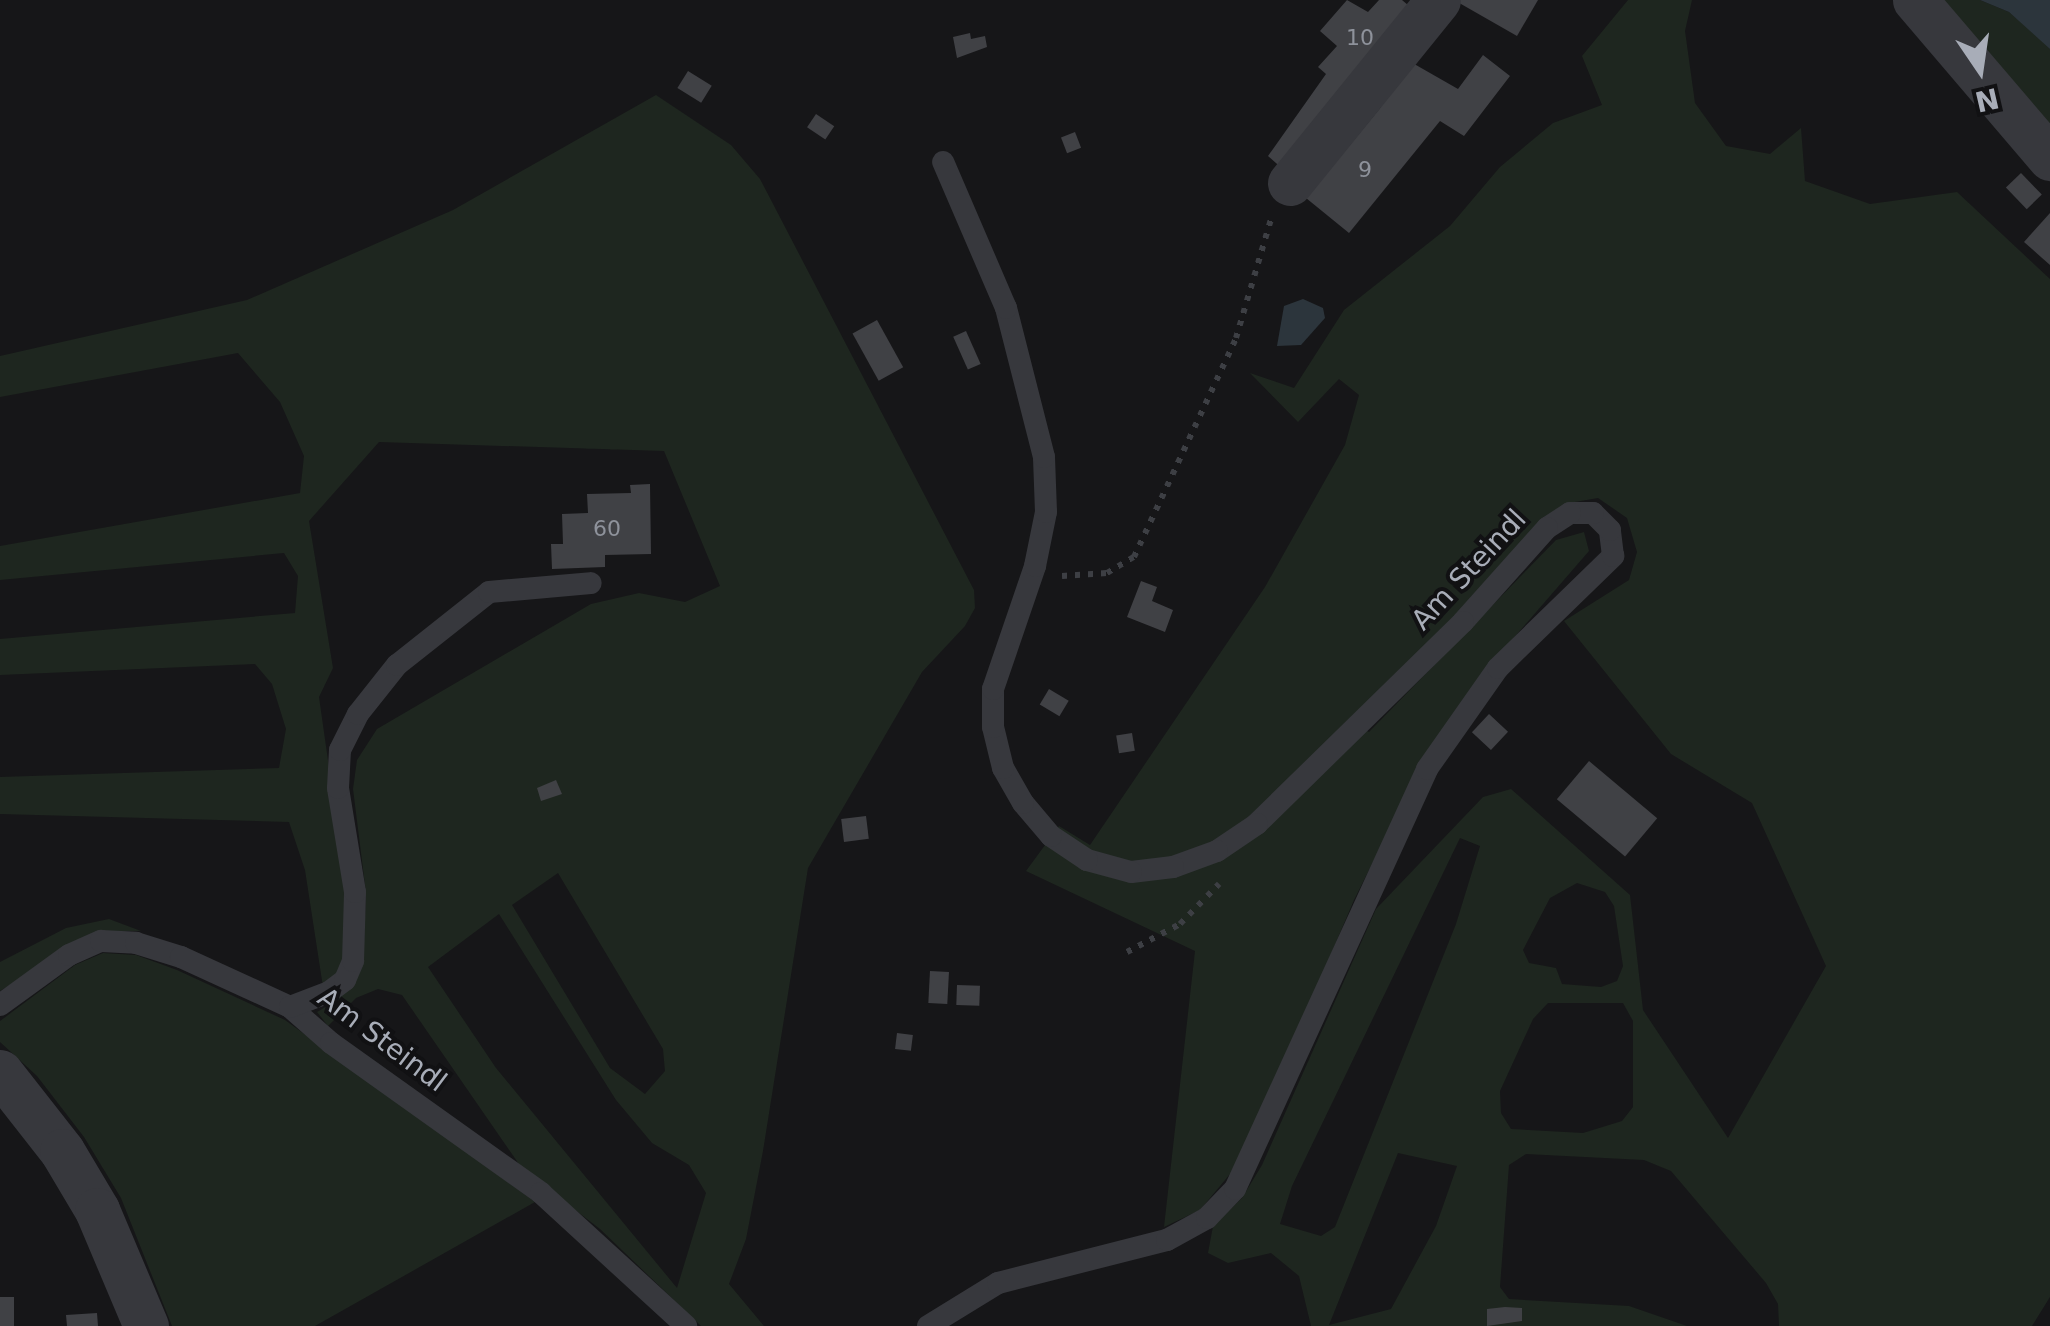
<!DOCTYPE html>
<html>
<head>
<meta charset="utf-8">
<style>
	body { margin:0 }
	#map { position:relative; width:2050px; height:1326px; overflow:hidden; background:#161618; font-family:"DejaVu Sans",sans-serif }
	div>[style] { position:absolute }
	.green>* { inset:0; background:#1e261f }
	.water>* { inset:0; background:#2c353c }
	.building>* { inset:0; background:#404145; transform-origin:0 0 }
	.path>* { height:6px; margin-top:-3px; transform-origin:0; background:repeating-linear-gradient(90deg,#3d3f44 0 5px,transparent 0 13px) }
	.lane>* { height:22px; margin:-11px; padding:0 11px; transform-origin:11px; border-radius:11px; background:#37383d }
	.street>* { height:45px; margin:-22.5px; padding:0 22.5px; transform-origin:22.5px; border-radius:22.5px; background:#37383d }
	span { translate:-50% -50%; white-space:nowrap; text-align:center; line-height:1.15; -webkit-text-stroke:8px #111113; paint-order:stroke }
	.number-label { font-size:22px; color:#8e929b }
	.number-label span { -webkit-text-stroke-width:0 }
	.street-label { font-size:28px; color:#a8adb8 }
	.north { position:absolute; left:1930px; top:20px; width:100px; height:100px; -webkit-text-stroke:8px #111113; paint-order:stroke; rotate:167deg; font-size:28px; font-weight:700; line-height:40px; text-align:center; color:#a8adb8 }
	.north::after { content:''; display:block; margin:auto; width:35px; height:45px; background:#a8adb8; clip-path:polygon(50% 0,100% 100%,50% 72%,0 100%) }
</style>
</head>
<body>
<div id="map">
	<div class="green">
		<div style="clip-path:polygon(evenodd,1628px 0,1692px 0,1685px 31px,1695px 103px,1726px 146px,1770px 154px,1801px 128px,1805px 181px,1870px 204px,1957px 192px,2050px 279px,2050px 1297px,2032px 1326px,1779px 1326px,1778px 1304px,1766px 1283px,1671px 1171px,1644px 1160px,1526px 1154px,1509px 1165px,1500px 1287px,1509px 1299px,1629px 1306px,1687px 1326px,1311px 1326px,1299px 1276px,1271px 1253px,1228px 1263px,1208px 1253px,1213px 1226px,1242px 1198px,1262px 1165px,1376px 909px,1483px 797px,1511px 789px,1630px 895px,1643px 1010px,1728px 1138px,1826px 966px,1752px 803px,1671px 754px,1564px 621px,1629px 580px,1637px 552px,1627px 518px,1598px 498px,1569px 503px,1353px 723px,1369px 732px,1556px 540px,1584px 532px,1589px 551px,1492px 663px,1421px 766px,1354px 900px,1245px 1156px,1200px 1210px,1164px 1227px,1195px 951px,1026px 871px,1059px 826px,1090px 845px,1265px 587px,1345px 445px,1359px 395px,1339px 379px,1298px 422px,1250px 373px,1294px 388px,1344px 310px,1450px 226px,1500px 167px,1553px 123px,1602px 105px,1582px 56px,1628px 0,1460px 838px,1480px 846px,1456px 924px,1335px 1227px,1321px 1236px,1280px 1224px,1292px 1186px,1460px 838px,1628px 0,1577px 883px,1605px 892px,1614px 906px,1623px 966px,1617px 981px,1601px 987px,1562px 984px,1556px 968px,1529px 963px,1523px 950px,1550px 898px,1577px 883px,1628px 0,1548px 1003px,1623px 1003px,1633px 1021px,1633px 1107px,1622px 1121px,1583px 1133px,1511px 1129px,1501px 1113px,1500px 1091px,1533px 1019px,1548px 1003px,1628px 0,1398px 1153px,1457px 1166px,1436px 1226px,1391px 1309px,1329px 1325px,1398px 1153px)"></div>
		<div style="clip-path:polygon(1943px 0,1980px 0,2009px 12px,2044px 41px,2050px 49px,2050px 127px)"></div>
		<div style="clip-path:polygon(evenodd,656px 95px,731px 145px,760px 179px,974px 590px,975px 608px,965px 626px,922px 672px,808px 868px,763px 1151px,746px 1239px,729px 1284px,764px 1326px,701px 1326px,600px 1229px,523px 1170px,402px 995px,378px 989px,356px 998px,328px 1026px,317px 1012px,334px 1002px,363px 964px,366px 893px,353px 789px,357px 760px,377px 729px,591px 604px,639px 593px,685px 602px,720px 586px,664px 451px,379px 442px,309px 521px,333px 668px,319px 697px,347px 894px,345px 957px,339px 975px,323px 987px,305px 870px,289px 822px,0 814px,0 777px,279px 768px,286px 729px,272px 684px,255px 664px,0 675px,0 639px,295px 613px,298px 576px,284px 553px,0 580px,0 546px,300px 493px,304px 456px,280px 402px,238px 353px,0 397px,0 356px,247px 300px,453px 210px,656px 95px,558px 873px,663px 1049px,665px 1071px,645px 1094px,610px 1068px,512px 905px,558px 873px,656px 95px,499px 914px,616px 1100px,652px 1143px,689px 1165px,706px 1193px,677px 1288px,496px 1068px,428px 967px,499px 914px)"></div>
		<div style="clip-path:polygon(109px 919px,141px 931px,98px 931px,0 991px,0 962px,66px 928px)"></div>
		<div style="clip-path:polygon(103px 953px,136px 955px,177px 970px,285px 1020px,535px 1202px,315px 1326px,172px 1326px,121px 1198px,84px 1137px,37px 1076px,0 1042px,0 1021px,75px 965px)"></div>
	</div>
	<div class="water">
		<div style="clip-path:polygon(1980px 0,2050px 0,2050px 49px,2009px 12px)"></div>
		<div style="clip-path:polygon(1303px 299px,1323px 308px,1325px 318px,1301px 345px,1277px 346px,1284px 306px)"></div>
	</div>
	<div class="building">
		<div style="clip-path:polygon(1347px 0,1368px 12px,1379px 0,1402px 0,1415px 11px,1285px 171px,1268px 156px,1326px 74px,1318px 67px,1337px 46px,1320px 31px)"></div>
		<div style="clip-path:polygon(1454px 0,1538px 0,1517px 36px)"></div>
		<div style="clip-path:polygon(970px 33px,971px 39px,985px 36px,987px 47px,957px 58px,953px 37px)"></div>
		<div style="clip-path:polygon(1483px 55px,1510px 76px,1464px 136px,1440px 121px,1349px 233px,1306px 198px,1381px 107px,1376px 102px,1409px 61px,1458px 89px)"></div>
		<div style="left:688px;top:71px;width:28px;height:20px;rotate:32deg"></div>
		<div style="left:816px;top:114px;width:22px;height:16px;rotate:34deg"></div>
		<div style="left:1075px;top:132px;width:17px;height:15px;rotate:69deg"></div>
		<div style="left:2021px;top:173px;width:30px;height:21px;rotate:46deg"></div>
		<div style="clip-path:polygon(2050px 213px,2050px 265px,2024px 242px)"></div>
		<div style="left:877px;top:320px;width:54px;height:28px;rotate:61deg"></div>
		<div style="left:966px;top:331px;width:36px;height:14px;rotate:66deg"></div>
		<div style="clip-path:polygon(650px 484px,651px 554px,605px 555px,605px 567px,552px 569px,551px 544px,563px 544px,562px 514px,588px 513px,587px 494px,631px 493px,630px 485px)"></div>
		<div style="clip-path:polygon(1141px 581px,1157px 587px,1152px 601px,1173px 610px,1165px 632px,1127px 617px)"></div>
		<div style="left:1049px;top:689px;width:23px;height:18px;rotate:31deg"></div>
		<div style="left:1489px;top:714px;width:26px;height:25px;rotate:43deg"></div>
		<div style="left:1132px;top:733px;width:18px;height:16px;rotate:81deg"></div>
		<div style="left:1589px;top:761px;width:89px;height:50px;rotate:40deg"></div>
		<div style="clip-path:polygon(556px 780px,562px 794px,541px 801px,537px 788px)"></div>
		<div style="left:866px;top:816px;width:23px;height:25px;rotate:83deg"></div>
		<div style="left:930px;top:971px;width:19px;height:32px;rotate:3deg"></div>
		<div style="left:957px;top:985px;width:23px;height:20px;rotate:2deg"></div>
		<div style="left:897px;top:1033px;width:16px;height:16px;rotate:7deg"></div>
		<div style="left:0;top:1297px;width:14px;height:29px"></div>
		<div style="clip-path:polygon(1505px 1307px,1522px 1308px,1522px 1321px,1487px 1326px,1487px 1309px)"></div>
		<div style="clip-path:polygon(97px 1313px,98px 1326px,67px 1326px,66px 1315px)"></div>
	</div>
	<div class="path">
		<div style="left:1062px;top:576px;width:45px;rotate:-3.8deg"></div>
		<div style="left:1107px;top:573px;width:31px;rotate:-31deg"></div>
		<div style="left:1134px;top:557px;width:242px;rotate:-65deg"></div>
		<div style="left:1236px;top:338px;width:124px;rotate:-73.6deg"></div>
		<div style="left:1127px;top:952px;width:60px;rotate:-27.8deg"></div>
		<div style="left:1180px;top:924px;width:56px;rotate:-45.7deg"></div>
	</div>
	<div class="lane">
		<div style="left:0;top:1005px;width:85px;rotate:-35.9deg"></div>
		<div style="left:69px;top:955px;width:35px;rotate:-24deg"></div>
		<div style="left:101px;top:941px;width:35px;rotate:3deg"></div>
		<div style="left:136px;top:943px;width:47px;rotate:17.3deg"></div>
		<div style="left:181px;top:957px;width:120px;rotate:24.6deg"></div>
		<div style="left:290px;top:1007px;width:55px;rotate:41.3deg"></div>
		<div style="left:331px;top:1043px;width:258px;rotate:35.5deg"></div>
		<div style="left:541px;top:1193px;width:197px;rotate:42.5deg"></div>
		<div style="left:290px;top:1007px;width:42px;rotate:-21deg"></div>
		<div style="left:329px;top:992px;width:20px;rotate:-37deg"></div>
		<div style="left:345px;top:980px;width:21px;rotate:-67deg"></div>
		<div style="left:353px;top:961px;width:69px;rotate:-88.3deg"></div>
		<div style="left:355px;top:892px;width:105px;rotate:-99.3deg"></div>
		<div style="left:338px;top:788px;width:38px;rotate:-87deg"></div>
		<div style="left:340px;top:750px;width:40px;rotate:-63.4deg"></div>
		<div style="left:358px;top:714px;width:63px;rotate:-51.5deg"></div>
		<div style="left:397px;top:665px;width:117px;rotate:-38.4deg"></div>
		<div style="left:489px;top:592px;width:102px;rotate:-5deg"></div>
		<div style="left:928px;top:1326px;width:82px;rotate:-31.6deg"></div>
		<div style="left:998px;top:1283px;width:174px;rotate:-14.3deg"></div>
		<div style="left:1167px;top:1240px;width:46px;rotate:-28.8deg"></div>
		<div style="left:1207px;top:1218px;width:40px;rotate:-46deg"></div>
		<div style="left:1235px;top:1189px;width:462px;rotate:-65.4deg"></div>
		<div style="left:1427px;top:769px;width:123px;rotate:-54.9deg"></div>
		<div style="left:1498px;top:668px;width:161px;rotate:-44.2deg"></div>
		<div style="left:1613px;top:556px;width:26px;rotate:-97deg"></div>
		<div style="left:1610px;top:530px;width:24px;rotate:-135deg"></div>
		<div style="left:1593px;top:513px;width:23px;rotate:180deg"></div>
		<div style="left:1570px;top:513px;width:27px;rotate:147deg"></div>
		<div style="left:1547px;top:528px;width:126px;rotate:131.8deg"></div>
		<div style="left:1463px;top:622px;width:289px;rotate:135.6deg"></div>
		<div style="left:1257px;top:824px;width:48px;rotate:146deg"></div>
		<div style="left:1217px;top:851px;width:47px;rotate:160deg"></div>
		<div style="left:1173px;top:867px;width:42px;rotate:173.2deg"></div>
		<div style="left:1131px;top:872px;width:46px;rotate:-164.7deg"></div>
		<div style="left:1087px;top:860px;width:43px;rotate:-146.3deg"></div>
		<div style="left:1051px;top:836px;width:43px;rotate:-130.3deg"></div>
		<div style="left:1023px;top:803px;width:40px;rotate:-119.7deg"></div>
		<div style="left:1003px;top:768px;width:42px;rotate:-103.7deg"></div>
		<div style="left:993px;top:727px;width:38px;rotate:-90deg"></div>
		<div style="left:993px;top:689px;width:130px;rotate:-71.1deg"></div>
		<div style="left:1035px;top:566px;width:55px;rotate:-78.5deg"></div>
		<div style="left:1046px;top:512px;width:55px;rotate:-92.1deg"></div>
		<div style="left:1044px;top:457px;width:154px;rotate:-104.3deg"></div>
		<div style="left:1006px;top:308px;width:159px;rotate:-113.3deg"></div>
	</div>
	<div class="street">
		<div style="left:1915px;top:0;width:208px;rotate:49.5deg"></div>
		<div style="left:1290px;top:183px;width:235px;rotate:-51deg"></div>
		<div style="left:0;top:1072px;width:100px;rotate:51.9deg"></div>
		<div style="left:62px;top:1151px;width:69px;rotate:59.3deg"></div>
		<div style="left:97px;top:1210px;width:126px;rotate:67.1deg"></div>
	</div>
	<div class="number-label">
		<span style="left:1360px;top:38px">10</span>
		<span style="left:1365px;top:170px">9</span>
		<span style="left:607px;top:529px">60</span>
	</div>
	<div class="street-label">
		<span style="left:1469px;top:570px;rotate:-47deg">Am Steindl</span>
		<span style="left:382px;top:1040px;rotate:37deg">Am Steindl</span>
	</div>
	<div class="north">N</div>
</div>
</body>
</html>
